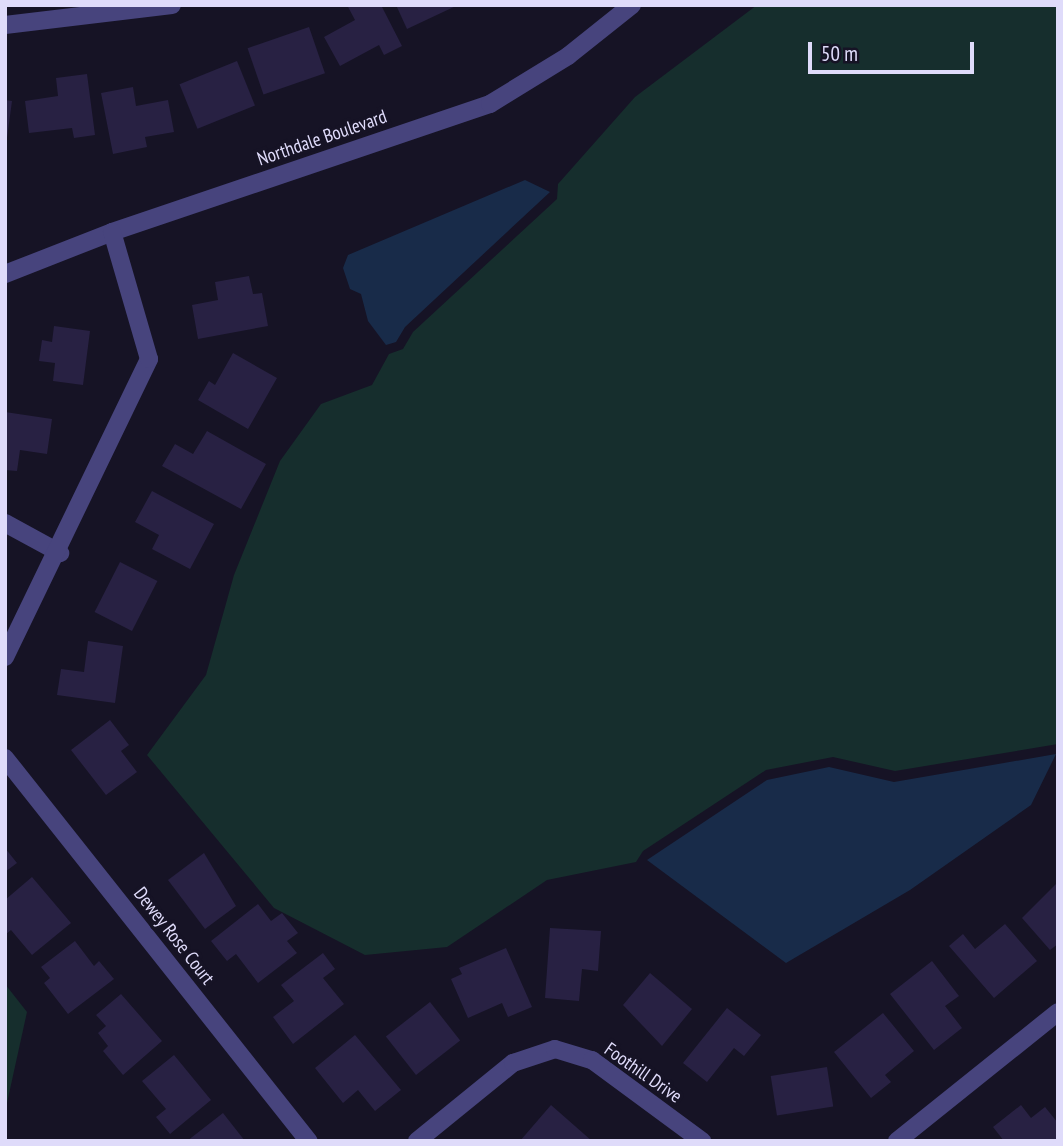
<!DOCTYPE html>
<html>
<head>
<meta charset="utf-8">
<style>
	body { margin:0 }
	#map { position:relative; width:1063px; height:1146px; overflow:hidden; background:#161325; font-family:"PT Sans Narrow",sans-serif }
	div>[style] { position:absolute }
	.green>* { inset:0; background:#162e2d }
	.water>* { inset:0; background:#182b49 }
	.building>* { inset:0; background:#282143; transform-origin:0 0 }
	.minor>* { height:18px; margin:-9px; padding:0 9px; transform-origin:9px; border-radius:9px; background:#47447d }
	span { translate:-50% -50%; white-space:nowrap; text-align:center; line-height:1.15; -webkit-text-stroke:7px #161325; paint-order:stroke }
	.street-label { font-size:19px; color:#dfdbfa }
	.frame { position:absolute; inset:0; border:7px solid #dfdbfa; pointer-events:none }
	.scale { position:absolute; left:808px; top:42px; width:166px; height:32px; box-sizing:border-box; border:4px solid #dfdbfa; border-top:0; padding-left:9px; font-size:21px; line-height:24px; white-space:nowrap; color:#dfdbfa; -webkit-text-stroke:5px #161325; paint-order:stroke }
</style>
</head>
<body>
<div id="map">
	<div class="green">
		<div style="clip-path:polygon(757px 5px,1058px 5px,1058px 744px,895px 771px,833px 757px,766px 770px,643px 851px,636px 862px,547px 880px,447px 947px,365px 955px,274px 908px,147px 755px,206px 675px,234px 575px,280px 461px,321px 404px,372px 385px,389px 354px,403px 349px,413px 332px,557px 199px,558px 184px,635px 97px)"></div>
		<div style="clip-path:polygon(5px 984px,27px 1012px,5px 1112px)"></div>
	</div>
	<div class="water">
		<div style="clip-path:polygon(525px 180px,550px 192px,405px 327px,396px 342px,386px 345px,368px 321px,361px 294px,350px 289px,343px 268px,348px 255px)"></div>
		<div style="clip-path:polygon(1056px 754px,1031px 805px,910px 890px,786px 963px,647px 860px,767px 780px,829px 767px,894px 782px)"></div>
	</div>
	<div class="building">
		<div style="clip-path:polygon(347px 5px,381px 5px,402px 46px,384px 55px,379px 45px,340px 66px,324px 37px,355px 20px)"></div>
		<div style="clip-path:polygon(396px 5px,458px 5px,407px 29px)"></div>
		<div style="left:309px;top:27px;width:49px;height:65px;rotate:71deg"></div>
		<div style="left:237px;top:61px;width:48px;height:62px;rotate:68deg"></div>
		<div style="clip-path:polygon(87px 74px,95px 135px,74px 138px,72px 128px,29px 133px,25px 101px,58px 96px,56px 78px)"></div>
		<div style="clip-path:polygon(133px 87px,136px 106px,168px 100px,174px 132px,145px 137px,147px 147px,113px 154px,101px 93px)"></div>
		<div style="clip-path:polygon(5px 100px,12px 101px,7px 138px,5px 138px)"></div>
		<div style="clip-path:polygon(249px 276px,253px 294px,262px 293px,268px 326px,198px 339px,192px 305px,218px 300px,215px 282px)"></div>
		<div style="clip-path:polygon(54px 326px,90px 331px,83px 385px,53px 381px,55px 363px,39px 361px,42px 340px,52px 342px)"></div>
		<div style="clip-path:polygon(233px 353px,277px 378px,248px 429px,198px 400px,209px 381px,215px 385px)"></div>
		<div style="clip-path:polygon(5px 412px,52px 419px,47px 454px,20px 450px,17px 471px,5px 470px)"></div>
		<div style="clip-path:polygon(207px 431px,266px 464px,241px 509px,162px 466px,175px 444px,193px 454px)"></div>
		<div style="clip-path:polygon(152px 491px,214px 524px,190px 569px,152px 549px,159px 535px,135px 522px)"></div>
		<div style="left:120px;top:562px;width:42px;height:56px;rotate:27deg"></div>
		<div style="clip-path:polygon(88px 641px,123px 646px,115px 703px,57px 695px,61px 669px,84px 672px)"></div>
		<div style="clip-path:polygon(110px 720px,129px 745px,121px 751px,137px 772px,106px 795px,71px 750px)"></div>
		<div style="clip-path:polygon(5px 848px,17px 863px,5px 872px)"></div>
		<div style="clip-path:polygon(204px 853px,236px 906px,205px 929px,168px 880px)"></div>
		<div style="clip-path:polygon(32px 877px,71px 923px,32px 955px,11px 930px,5px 935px,5px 900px)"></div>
		<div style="clip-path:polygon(1058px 882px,1058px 944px,1050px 950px,1022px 918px)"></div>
		<div style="clip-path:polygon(258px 904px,271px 921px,282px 913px,298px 933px,287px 941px,297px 953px,258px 983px,236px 954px,227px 961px,211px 941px)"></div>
		<div style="clip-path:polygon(1005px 924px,1037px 961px,994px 998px,949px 946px,963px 934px,975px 949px)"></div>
		<div style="clip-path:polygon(550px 928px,601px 931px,598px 971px,582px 969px,579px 1001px,545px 998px)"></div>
		<div style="clip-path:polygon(75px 941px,94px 966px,99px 961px,114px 979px,68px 1014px,44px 983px,50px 978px,41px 967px)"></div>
		<div style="clip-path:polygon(506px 948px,532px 1007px,508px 1017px,502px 1003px,468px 1018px,451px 979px,462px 974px,459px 968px)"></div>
		<div style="clip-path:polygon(323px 953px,335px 969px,323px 978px,344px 1004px,293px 1044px,273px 1017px,294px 1001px,281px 985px)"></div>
		<div style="clip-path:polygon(932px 961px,959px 996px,945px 1006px,962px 1028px,934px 1050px,890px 994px)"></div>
		<div style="clip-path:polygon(650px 973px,692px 1009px,662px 1046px,623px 1005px)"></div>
		<div style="clip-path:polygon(121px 994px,162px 1041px,123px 1075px,103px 1051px,108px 1046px,98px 1033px,106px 1026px,96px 1015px)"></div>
		<div style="left:430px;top:1002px;width:49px;height:56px;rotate:52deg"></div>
		<div style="clip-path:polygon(727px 1008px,761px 1035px,744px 1056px,734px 1048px,707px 1082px,683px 1063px)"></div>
		<div style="clip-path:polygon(883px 1013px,914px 1051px,885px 1075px,891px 1082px,871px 1098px,834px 1052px)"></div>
		<div style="clip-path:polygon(355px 1035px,401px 1090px,375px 1111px,358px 1090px,343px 1103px,315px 1068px)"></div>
		<div style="clip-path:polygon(174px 1055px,211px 1100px,170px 1134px,156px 1117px,166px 1109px,142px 1081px)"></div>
		<div style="left:827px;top:1067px;width:40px;height:57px;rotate:81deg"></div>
		<div style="clip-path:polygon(551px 1105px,592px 1141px,520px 1141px)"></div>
		<div style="clip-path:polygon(1021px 1105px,1031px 1118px,1045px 1107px,1058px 1123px,1058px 1141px,1004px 1141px,993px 1127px)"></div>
		<div style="clip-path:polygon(223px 1113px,245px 1141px,187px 1141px)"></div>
	</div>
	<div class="minor">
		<div style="left:5px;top:25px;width:168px;rotate:-6.8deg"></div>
		<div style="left:5px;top:274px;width:115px;rotate:-21.4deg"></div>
		<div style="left:112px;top:232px;width:399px;rotate:-18.7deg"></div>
		<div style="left:490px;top:104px;width:92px;rotate:-31.6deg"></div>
		<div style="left:568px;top:56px;width:82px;rotate:-38.6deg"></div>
		<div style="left:5px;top:523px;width:63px;rotate:28.6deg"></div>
		<div style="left:5px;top:657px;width:331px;rotate:-64.2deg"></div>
		<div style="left:149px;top:359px;width:132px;rotate:-106.2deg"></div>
		<div style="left:5px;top:758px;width:489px;rotate:51.6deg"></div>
		<div style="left:417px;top:1141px;width:124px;rotate:-39.1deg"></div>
		<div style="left:513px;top:1063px;width:44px;rotate:-18.4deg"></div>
		<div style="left:555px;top:1049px;width:39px;rotate:17deg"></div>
		<div style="left:592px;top:1060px;width:137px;rotate:36.4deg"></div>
		<div style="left:897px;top:1141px;width:206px;rotate:-38.7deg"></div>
	</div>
	<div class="street-label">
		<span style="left:322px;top:138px;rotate:-19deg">Northdale Boulevard</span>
		<span style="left:174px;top:936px;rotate:52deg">Dewey Rose Court</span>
		<span style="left:643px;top:1073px;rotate:35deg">Foothill Drive</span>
	</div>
	<div class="frame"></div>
	<div class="scale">50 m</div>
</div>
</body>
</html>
